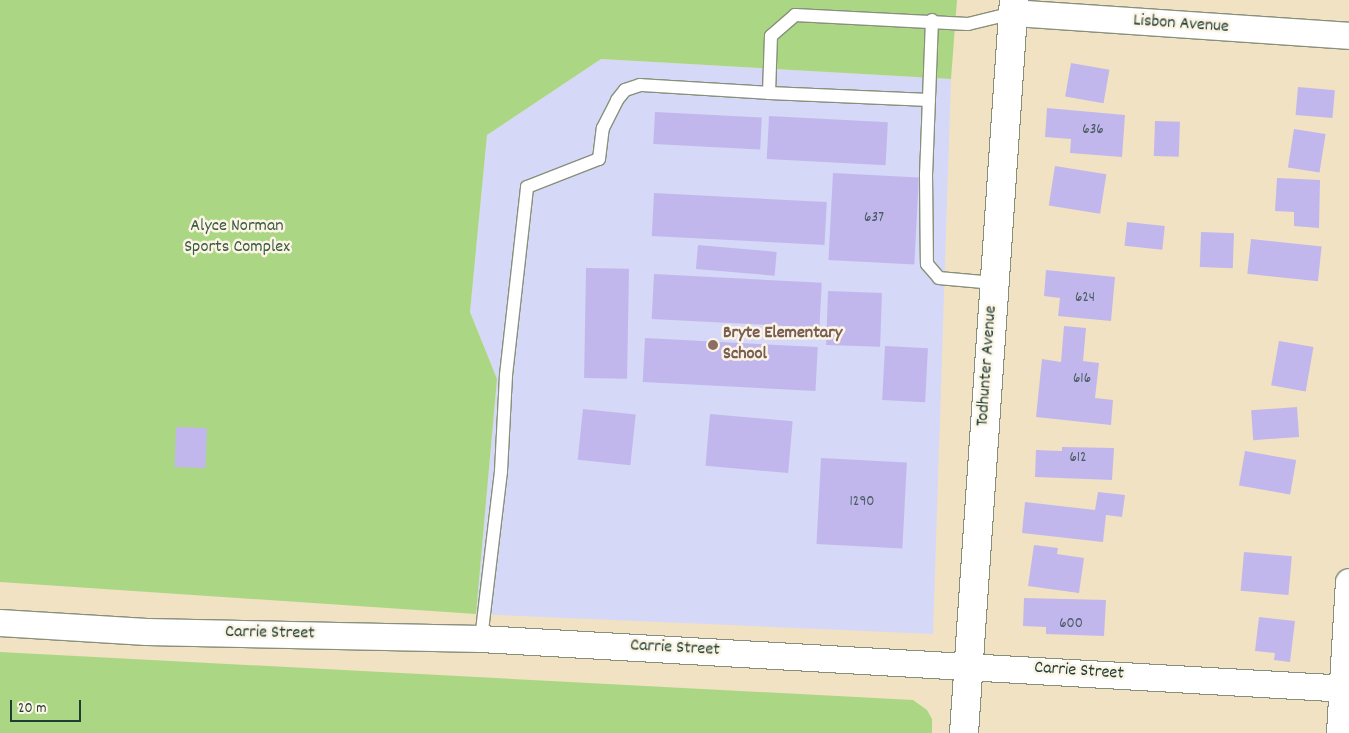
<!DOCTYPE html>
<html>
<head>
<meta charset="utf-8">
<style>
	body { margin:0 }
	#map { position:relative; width:1349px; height:733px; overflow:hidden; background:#f1e2c3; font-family:Dekko,sans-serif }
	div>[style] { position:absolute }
	.built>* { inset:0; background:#d6d8f8 }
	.green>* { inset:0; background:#abd784 }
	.building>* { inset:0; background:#c2b7ec; transform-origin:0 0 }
	.roads { filter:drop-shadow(1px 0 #88907c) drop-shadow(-1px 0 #88907c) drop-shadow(0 1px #88907c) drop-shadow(0 -1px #88907c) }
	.service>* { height:12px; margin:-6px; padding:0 6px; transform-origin:6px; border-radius:6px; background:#fff }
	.minor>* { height:26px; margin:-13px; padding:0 13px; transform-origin:13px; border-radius:13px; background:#fff }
	.tertiary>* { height:28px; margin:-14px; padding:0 14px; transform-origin:14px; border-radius:14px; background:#fff }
	.dots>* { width:14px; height:14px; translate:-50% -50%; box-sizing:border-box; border:2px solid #fcf5e5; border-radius:50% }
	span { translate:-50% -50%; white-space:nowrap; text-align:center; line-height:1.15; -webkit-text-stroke:5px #fcf5e5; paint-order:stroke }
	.number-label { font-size:15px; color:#485c62 }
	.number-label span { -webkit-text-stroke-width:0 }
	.street-label { font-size:18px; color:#1f3d34 }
	.park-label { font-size:18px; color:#3b5c44 }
	.education-label { font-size:18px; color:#785e54; font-weight:700 }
	.left { translate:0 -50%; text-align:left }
	.scale { position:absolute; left:10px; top:700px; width:71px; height:22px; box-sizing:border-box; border:2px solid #1f3d34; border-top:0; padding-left:6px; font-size:15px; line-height:18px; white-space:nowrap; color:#1f3d34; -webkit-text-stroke:4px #fcf5e5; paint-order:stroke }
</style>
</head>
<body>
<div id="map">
	<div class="built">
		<div style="clip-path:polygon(601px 59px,951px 79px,933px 634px,476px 614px,497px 379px,470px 312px,487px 135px)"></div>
	</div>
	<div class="green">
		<div style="clip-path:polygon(0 0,957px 0,951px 79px,601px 59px,487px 135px,470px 312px,497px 379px,476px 614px,0 582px)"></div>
		<div style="clip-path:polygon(0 652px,913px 700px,927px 710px,932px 719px,932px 733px,0 733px)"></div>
	</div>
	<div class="building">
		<div style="left:1071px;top:63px;width:39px;height:34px;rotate:10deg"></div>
		<div style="left:1298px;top:87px;width:37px;height:28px;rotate:5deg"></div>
		<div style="clip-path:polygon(1047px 108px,1125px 115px,1122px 157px,1070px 153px,1071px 139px,1045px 137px)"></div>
		<div style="left:655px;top:112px;width:107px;height:32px;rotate:3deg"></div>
		<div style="left:769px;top:116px;width:119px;height:43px;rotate:3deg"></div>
		<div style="left:1155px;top:121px;width:25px;height:35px;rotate:2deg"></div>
		<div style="left:1294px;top:129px;width:32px;height:39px;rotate:9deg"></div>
		<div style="left:1055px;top:166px;width:52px;height:40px;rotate:9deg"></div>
		<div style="left:833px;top:173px;width:86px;height:87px;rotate:3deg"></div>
		<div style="clip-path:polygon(1277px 178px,1320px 180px,1319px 228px,1294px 226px,1294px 212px,1275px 211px)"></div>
		<div style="left:654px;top:193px;width:173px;height:43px;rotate:3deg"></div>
		<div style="left:1127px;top:222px;width:38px;height:24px;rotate:6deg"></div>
		<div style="left:1201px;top:232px;width:33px;height:35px;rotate:2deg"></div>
		<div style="left:1251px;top:239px;width:71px;height:35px;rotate:6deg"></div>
		<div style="left:698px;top:245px;width:79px;height:24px;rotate:5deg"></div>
		<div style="left:586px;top:268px;width:43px;height:110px;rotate:1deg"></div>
		<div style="clip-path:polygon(1046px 270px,1115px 277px,1111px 321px,1058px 316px,1060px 298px,1044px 296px)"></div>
		<div style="left:654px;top:274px;width:168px;height:45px;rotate:3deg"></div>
		<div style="left:828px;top:291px;width:54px;height:54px;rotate:2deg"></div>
		<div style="clip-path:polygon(1064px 326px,1086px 328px,1083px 361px,1099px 363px,1095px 398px,1113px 400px,1111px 425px,1036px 417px,1042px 359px,1061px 362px)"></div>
		<div style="left:645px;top:338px;width:173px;height:44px;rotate:3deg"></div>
		<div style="left:1279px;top:341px;width:35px;height:45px;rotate:10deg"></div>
		<div style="left:885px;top:346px;width:43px;height:54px;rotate:3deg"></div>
		<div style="left:1297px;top:407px;width:30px;height:46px;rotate:86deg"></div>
		<div style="left:583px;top:409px;width:53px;height:51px;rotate:6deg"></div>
		<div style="left:710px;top:414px;width:83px;height:52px;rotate:5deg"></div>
		<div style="left:176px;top:427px;width:31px;height:40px;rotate:2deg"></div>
		<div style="clip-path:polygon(1062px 447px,1114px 448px,1112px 480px,1035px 477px,1036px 450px,1062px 451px)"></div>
		<div style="left:1245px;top:451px;width:52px;height:35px;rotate:10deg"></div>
		<div style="left:821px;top:458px;width:86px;height:86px;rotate:3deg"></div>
		<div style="clip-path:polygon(1098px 492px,1125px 495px,1122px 517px,1106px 515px,1103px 542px,1022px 533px,1025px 502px,1095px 510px)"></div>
		<div style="clip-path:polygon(1034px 545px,1058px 548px,1057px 554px,1084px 558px,1079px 593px,1028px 586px)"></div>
		<div style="left:1244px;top:552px;width:48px;height:39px;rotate:5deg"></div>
		<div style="clip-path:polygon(1024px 598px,1106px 600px,1104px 636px,1046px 634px,1046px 627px,1023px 626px)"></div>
		<div style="clip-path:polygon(1259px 617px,1295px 621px,1290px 662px,1274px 660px,1275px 653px,1255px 651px)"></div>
	</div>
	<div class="roads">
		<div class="service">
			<div style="left:932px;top:20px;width:154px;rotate:92.2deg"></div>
			<div style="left:926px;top:174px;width:90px;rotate:89.4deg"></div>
			<div style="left:927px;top:264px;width:18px;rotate:49deg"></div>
			<div style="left:939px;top:278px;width:55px;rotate:5.2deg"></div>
			<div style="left:929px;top:100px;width:160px;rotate:-177.5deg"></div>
			<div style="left:769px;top:93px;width:57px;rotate:-88deg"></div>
			<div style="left:771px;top:36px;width:32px;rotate:-41deg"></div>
			<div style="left:795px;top:15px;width:173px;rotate:3deg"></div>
			<div style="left:968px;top:24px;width:46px;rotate:-13.7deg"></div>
			<div style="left:481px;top:639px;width:169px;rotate:-83.2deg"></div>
			<div style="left:501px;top:471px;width:96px;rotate:-87deg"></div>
			<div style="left:506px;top:375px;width:189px;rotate:-83.6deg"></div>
			<div style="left:527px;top:187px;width:77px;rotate:-21.3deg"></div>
			<div style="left:599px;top:159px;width:31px;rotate:-83deg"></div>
			<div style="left:603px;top:128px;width:31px;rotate:-63deg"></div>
			<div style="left:617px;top:100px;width:13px;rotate:-51deg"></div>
			<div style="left:625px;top:90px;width:16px;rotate:-18deg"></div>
			<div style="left:640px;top:85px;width:129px;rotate:3.5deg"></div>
		</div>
		<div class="minor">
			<div style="left:1013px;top:13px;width:337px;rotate:3.9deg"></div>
			<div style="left:0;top:623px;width:147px;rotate:3.5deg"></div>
			<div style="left:147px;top:632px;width:334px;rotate:1.2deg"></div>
			<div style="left:481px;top:639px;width:869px;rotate:3.3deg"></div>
			<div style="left:1340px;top:733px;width:151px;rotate:-86.6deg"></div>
		</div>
		<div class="tertiary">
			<div style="left:964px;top:733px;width:735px;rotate:-86.1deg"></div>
		</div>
	</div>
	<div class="dots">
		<div style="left:713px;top:345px;background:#8d6e63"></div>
	</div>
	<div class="number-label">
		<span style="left:1093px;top:131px">636</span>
		<span style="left:874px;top:219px">637</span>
		<span style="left:1085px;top:299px">624</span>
		<span style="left:1082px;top:380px">616</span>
		<span style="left:1078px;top:459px">612</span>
		<span style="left:862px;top:503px">1290</span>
		<span style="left:1071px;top:625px">600</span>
	</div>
	<div class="street-label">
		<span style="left:1181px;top:25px;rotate:4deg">Lisbon Avenue</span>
		<span style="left:988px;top:366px;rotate:-86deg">Todhunter Avenue</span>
		<span style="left:270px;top:634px;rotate:1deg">Carrie Street</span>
		<span style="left:675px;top:649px;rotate:3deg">Carrie Street</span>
		<span style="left:1079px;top:672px;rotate:4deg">Carrie Street</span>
	</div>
	<div class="park-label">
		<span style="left:237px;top:238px">Alyce Norman<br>Sports Complex</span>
	</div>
	<div class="education-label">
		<span class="left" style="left:723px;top:345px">Bryte Elementary<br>School</span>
	</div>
	<div class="scale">20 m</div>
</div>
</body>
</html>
